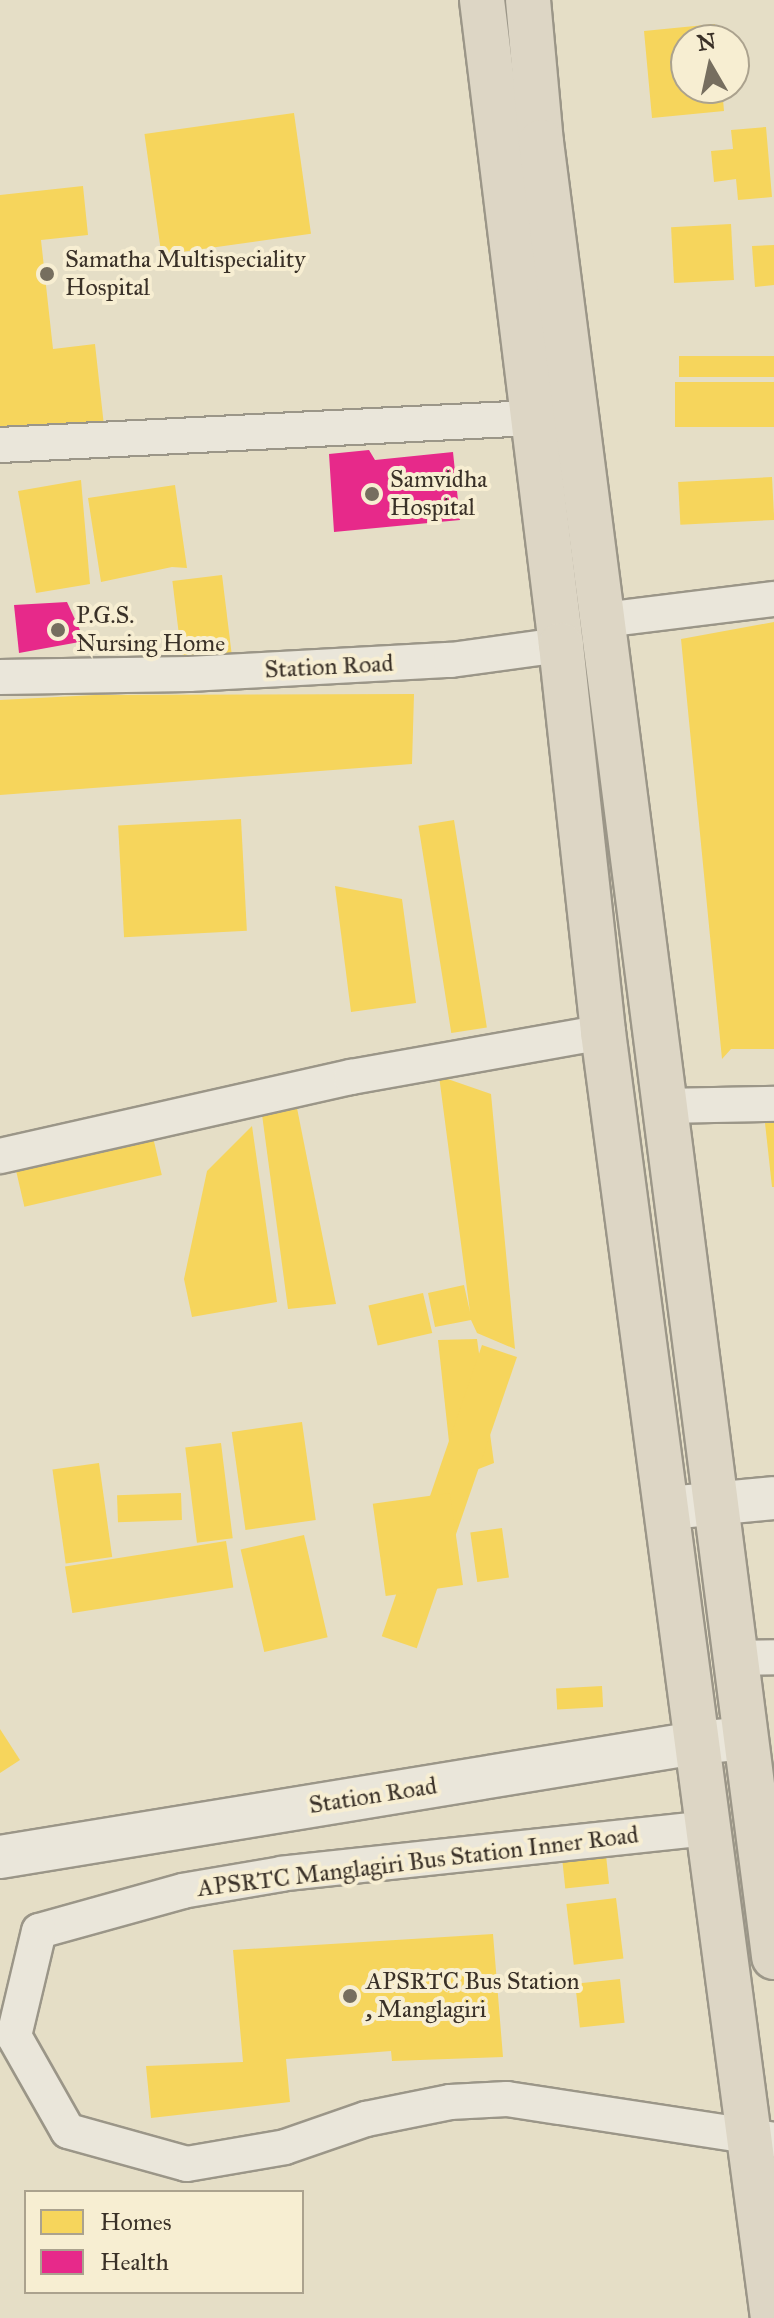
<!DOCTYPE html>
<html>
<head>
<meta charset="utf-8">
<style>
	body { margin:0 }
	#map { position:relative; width:774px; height:2318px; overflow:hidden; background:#e5dec6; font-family:"IM FELL Great Primer",serif }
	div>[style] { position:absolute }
	.homes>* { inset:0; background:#f6d55c; transform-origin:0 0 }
	.health>* { inset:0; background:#e7298a }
	.roads { filter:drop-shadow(2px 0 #9b9688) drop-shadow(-2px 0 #9b9688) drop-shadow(0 2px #9b9688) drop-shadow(0 -2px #9b9688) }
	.minor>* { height:34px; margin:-17px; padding:0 17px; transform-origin:17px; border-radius:17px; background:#eae6da }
	.tertiary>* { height:42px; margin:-21px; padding:0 21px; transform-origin:21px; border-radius:21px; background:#eae6da }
	.primary>* { height:44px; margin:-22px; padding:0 22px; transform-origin:22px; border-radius:22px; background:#ddd6c5 }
	.dots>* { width:22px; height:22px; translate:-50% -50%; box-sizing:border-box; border:4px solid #f7eed2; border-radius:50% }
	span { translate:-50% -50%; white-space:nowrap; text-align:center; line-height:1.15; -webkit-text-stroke:8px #f7eed2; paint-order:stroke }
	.poi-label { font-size:24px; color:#3a3128 }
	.left { translate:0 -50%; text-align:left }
	.street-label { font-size:24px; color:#3a3128 }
	.legend { position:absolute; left:24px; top:2190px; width:280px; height:104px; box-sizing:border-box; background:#f7eed2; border:2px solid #aba28e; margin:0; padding:10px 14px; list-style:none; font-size:24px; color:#3a3128 }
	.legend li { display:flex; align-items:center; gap:16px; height:40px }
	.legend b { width:40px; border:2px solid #aba28e }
	.north { position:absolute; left:670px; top:24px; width:80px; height:80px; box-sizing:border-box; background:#f7eed2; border:2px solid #aba28e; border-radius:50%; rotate:351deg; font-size:22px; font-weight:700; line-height:32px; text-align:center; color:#3a3128 }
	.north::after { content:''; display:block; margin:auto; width:28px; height:36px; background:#766e5f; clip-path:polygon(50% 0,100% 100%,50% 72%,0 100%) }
</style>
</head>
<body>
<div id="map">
	<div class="homes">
		<div style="clip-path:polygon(715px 24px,717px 40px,686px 40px,686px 88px,722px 88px,724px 111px,652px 118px,644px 31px)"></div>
		<div style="left:294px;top:113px;width:122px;height:151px;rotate:82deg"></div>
		<div style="clip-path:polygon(766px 127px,772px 197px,738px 200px,736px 179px,714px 182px,711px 151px,733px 149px,731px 130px)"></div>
		<div style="clip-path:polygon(83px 186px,88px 235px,41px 240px,53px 349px,95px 344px,104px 426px,0 438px,0 195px)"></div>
		<div style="left:731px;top:224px;width:56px;height:60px;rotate:87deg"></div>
		<div style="clip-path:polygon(774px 245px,774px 285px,755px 287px,752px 246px)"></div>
		<div style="left:679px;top:356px;width:95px;height:21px"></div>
		<div style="left:675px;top:382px;width:99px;height:45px"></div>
		<div style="left:772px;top:477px;width:43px;height:94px;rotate:87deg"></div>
		<div style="clip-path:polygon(81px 480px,90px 584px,36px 593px,18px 491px)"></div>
		<div style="clip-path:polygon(175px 485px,187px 568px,172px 567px,101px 582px,88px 498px)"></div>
		<div style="left:222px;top:575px;width:79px;height:50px;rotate:83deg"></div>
		<div style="clip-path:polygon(774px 622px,774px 1049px,731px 1049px,722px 1059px,681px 639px)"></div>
		<div style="clip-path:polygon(414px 694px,412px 764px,0 795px,0 700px,95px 695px)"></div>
		<div style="left:241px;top:819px;width:112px;height:123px;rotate:87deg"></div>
		<div style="left:454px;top:820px;width:210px;height:36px;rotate:81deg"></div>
		<div style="clip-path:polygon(335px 886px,402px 899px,416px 1003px,351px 1012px)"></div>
		<div style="clip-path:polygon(439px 1076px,491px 1094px,515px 1349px,477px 1333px,471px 1320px,435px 1327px,428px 1293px,464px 1285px,470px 1312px)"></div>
		<div style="clip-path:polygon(296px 1103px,336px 1304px,288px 1309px,261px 1107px)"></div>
		<div style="clip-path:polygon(765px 1123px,774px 1123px,774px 1187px,772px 1187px)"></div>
		<div style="clip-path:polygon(252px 1126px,277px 1302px,192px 1317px,184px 1279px,207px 1171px)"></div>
		<div style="left:153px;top:1137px;width:39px;height:141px;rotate:77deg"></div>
		<div style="left:423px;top:1293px;width:41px;height:56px;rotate:77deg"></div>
		<div style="clip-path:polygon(477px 1339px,494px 1463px,453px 1479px,438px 1340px)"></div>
		<div style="left:482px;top:1345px;width:37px;height:308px;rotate:19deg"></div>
		<div style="left:302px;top:1422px;width:99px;height:71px;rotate:82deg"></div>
		<div style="left:221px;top:1443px;width:96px;height:36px;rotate:83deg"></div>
		<div style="left:99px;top:1463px;width:95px;height:47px;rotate:82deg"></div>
		<div style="left:181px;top:1493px;width:27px;height:64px;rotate:88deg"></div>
		<div style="left:450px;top:1493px;width:93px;height:78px;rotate:82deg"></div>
		<div style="left:502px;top:1528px;width:50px;height:32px;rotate:82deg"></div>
		<div style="left:304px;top:1535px;width:105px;height:65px;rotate:77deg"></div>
		<div style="left:226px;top:1541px;width:47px;height:163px;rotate:81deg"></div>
		<div style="left:602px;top:1686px;width:21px;height:46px;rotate:87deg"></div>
		<div style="clip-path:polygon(0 1729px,20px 1760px,0 1773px)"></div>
		<div style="left:606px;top:1855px;width:29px;height:44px;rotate:84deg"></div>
		<div style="left:616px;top:1898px;width:61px;height:50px;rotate:83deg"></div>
		<div style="clip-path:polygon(493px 1934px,503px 2057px,392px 2061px,391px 2051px,286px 2059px,290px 2102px,151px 2118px,146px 2066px,243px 2062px,233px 1950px)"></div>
		<div style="left:620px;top:1979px;width:44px;height:45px;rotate:84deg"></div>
	</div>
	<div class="health">
		<div style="clip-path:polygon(369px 450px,375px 460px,453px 452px,460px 520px,334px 532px,329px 454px)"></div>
		<div style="clip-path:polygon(67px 602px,85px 641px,19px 653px,14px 605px)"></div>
	</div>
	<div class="roads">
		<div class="minor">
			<div style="left:0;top:445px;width:533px;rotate:-2.91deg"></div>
			<div style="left:603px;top:620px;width:172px;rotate:-7deg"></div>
			<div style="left:0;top:677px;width:189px;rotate:-0.9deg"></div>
			<div style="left:189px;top:674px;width:262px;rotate:-3.1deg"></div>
			<div style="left:451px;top:660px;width:111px;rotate:-7.8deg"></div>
			<div style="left:667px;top:1106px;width:107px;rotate:-1.1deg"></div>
			<div style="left:0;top:1156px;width:360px;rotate:-12.7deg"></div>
			<div style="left:351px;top:1077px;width:256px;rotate:-10.1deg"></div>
			<div style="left:735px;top:1658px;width:39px;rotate:-1deg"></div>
			<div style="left:709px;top:1828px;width:429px;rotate:173.9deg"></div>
			<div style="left:282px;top:1874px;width:100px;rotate:170.3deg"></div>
			<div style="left:183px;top:1891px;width:149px;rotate:164.5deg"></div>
			<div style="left:39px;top:1931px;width:108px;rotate:103.4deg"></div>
			<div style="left:14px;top:2036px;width:109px;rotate:60.4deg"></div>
			<div style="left:68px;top:2131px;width:123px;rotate:15.5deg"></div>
			<div style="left:187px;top:2164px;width:99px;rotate:-9.8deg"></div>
			<div style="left:285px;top:2147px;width:86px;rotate:-19.1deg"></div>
			<div style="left:366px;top:2119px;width:86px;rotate:-11.4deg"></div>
			<div style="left:450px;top:2102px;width:57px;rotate:-3deg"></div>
			<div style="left:507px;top:2099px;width:270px;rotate:8.7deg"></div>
		</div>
		<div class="tertiary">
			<div style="left:668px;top:1508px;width:106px;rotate:-5.4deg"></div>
			<div style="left:0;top:1857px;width:705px;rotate:-9.3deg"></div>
			<div style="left:696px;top:1743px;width:50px;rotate:-5.7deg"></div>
		</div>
		<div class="primary">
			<div style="left:482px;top:0;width:650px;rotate:83.02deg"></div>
			<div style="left:561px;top:645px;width:389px;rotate:83.8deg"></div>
			<div style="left:603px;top:1032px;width:1297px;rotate:82.47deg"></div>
			<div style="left:528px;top:0;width:143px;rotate:84.8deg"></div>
			<div style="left:541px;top:142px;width:1830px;rotate:82.68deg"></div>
		</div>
	</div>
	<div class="dots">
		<div style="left:47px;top:274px;background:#766e5f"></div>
		<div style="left:372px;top:494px;background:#766e5f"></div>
		<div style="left:58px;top:630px;background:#766e5f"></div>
		<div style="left:350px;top:1996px;background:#766e5f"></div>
	</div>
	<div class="poi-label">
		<span class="left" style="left:65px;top:274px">Samatha Multispeciality<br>Hospital</span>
		<span class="left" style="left:390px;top:494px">Samvidha<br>Hospital</span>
		<span class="left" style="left:76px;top:630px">P.G.S.<br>Nursing Home</span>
		<span class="left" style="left:366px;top:1996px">APSRTC Bus Station<br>, Manglagiri</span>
	</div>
	<div class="street-label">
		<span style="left:329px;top:667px;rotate:-3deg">Station Road</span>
		<span style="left:373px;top:1796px;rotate:-9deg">Station Road</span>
		<span style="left:418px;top:1862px;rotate:-7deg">APSRTC Manglagiri Bus Station Inner Road</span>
	</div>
	<ul class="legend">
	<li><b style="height:22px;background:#f6d55c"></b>Homes</li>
	<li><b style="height:22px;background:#e7298a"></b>Health</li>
	</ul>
	<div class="north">N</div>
</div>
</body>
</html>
